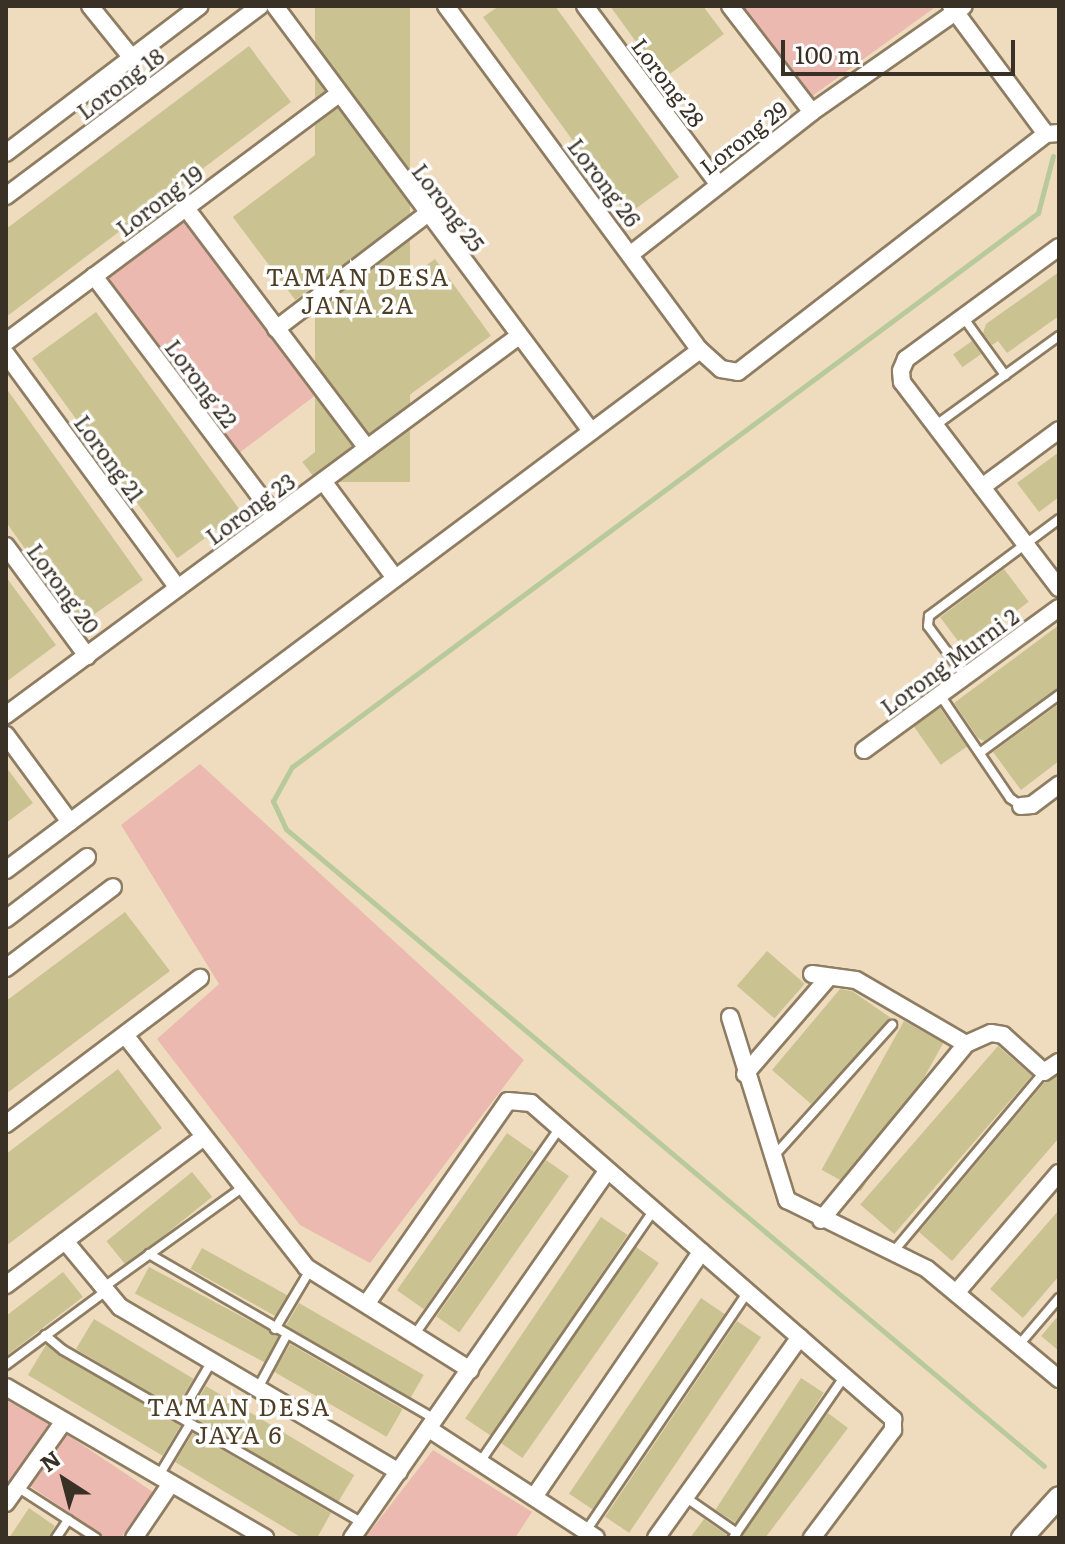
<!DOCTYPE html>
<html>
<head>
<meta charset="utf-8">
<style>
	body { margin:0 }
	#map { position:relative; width:1065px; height:1544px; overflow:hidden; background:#efdcbf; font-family:Literata,serif }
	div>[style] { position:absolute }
	.green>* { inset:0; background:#ebb9b0; transform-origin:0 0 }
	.stream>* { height:5px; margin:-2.5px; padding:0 2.5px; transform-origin:2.5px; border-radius:2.5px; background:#b8ca9b }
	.building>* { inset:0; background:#cac391; transform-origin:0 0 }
	.roads { filter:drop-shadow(2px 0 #8e7d62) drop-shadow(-2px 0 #8e7d62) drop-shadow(0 2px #8e7d62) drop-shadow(0 -2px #8e7d62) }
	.service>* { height:8px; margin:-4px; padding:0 4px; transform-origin:4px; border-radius:4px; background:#fff }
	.minor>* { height:16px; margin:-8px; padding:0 8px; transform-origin:8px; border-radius:8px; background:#fff }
	.tertiary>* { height:20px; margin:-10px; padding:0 10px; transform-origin:10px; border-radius:10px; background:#fff }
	span { translate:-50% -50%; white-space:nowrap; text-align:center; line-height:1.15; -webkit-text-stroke:7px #fff; paint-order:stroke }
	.street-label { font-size:22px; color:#393126 }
	.neighbourhood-label { font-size:24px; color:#4e3e26; letter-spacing:2px }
	.frame { position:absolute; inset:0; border:8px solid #393126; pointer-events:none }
	.north { position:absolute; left:24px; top:1440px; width:80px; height:80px; -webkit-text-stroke:6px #fff; paint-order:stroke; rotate:324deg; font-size:22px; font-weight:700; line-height:32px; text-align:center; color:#393126 }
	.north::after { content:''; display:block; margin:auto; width:28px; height:36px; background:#393126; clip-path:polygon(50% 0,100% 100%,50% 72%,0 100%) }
	.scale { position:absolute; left:781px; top:40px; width:234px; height:36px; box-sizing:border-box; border:4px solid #393126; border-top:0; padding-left:10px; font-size:24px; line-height:28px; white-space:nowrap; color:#393126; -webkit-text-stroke:6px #fff; paint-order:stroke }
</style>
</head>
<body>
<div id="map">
	<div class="green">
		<div style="clip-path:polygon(743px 6px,932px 6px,934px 8px,811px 97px)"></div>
		<div style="left:186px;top:220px;width:218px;height:101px;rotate:53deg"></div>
		<div style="clip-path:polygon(200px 764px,524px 1060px,370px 1263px,300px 1225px,157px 1039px,219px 984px,121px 825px)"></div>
		<div style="clip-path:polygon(6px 1400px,49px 1424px,6px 1489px)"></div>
		<div style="clip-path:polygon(66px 1434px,153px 1492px,121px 1538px,106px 1538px,30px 1486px)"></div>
		<div style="clip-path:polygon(433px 1450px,532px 1512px,515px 1538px,365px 1538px)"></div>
	</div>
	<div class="stream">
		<div style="left:1044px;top:1466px;width:990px;rotate:-139.96deg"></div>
		<div style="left:286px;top:829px;width:31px;rotate:-115deg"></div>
		<div style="left:273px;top:801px;width:39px;rotate:-61deg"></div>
		<div style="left:292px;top:767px;width:929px;rotate:-36.6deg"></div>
		<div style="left:1038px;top:213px;width:59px;rotate:-75.3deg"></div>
	</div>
	<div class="building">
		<div style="left:315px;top:6px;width:95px;height:476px"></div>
		<div style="clip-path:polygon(499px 6px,555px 6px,679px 177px,627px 215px,483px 17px)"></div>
		<div style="clip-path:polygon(610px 6px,703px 6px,724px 34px,663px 79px)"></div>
		<div style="clip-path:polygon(249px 46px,291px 102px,6px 317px,6px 229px)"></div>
		<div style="left:343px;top:134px;width:104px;height:138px;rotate:53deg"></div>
		<div style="left:435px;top:259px;width:95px;height:130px;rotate:54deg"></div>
		<div style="clip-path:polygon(1059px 272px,1059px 316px,1007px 353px,998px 341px,992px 345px,983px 333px,986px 324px)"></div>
		<div style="left:96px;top:312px;width:247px;height:79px;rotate:54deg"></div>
		<div style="left:972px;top:341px;width:16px;height:23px;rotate:55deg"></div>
		<div style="clip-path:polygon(6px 388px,143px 580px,79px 625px,6px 522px)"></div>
		<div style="left:333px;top:438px;width:18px;height:39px;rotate:52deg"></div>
		<div style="clip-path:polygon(1059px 452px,1059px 497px,1039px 512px,1017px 483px)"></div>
		<div style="left:1004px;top:569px;width:41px;height:80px;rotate:53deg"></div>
		<div style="clip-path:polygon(6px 577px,56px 645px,6px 682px)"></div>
		<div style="clip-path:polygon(1059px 625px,1059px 688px,984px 741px,978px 738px,954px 703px)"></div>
		<div style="clip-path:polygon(1059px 704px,1059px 761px,1021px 790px,993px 752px)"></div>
		<div style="left:940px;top:708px;width:47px;height:32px;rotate:55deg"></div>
		<div style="clip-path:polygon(6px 767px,33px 803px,6px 823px)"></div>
		<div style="clip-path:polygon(125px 912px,170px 971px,6px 1094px,6px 1001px)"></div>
		<div style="left:767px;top:951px;width:50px;height:46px;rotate:41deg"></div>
		<div style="clip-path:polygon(840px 989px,852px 991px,891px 1018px,811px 1104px,772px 1070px)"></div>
		<div style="left:904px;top:1021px;width:45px;height:170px;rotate:29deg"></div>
		<div style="left:998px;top:1046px;width:45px;height:210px;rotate:41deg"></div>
		<div style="clip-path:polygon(118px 1069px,162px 1128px,6px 1246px,6px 1154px)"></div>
		<div style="clip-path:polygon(1059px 1075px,1059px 1138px,952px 1261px,919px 1232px,1044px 1083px)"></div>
		<div style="left:507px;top:1133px;width:33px;height:192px;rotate:35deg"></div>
		<div style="left:546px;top:1160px;width:28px;height:191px;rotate:35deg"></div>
		<div style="left:192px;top:1172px;width:32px;height:110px;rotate:51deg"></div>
		<div style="clip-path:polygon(1059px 1210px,1059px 1276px,1023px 1318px,990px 1289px)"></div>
		<div style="left:601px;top:1217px;width:32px;height:243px;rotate:34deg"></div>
		<div style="left:636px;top:1247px;width:28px;height:238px;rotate:35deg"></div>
		<div style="left:202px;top:1248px;width:98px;height:24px;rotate:29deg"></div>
		<div style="left:149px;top:1267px;width:147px;height:30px;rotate:28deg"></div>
		<div style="clip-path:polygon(63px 1272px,83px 1297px,6px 1356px,6px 1316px)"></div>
		<div style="left:701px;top:1298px;width:29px;height:236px;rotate:34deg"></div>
		<div style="left:299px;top:1303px;width:144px;height:26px;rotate:30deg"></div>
		<div style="clip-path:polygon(1059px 1315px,1059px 1351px,1041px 1336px)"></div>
		<div style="left:94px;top:1319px;width:116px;height:35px;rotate:31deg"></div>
		<div style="left:737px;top:1321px;width:29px;height:236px;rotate:34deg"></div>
		<div style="left:290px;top:1344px;width:130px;height:32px;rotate:30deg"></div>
		<div style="left:46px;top:1345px;width:157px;height:35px;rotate:31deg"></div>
		<div style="left:801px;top:1378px;width:27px;height:157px;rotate:33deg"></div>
		<div style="left:206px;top:1386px;width:173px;height:33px;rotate:31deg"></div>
		<div style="left:828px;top:1413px;width:25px;height:152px;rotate:37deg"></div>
		<div style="clip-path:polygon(193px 1433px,331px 1513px,317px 1538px,302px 1538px,175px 1462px)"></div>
		<div style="clip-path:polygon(29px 1508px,55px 1526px,49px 1538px,9px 1538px)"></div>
		<div style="clip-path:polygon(704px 1519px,727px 1535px,726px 1538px,690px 1538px)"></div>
	</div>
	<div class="roads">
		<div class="service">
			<div style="left:963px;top:317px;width:72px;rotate:54.1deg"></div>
			<div style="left:936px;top:425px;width:152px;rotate:-35.9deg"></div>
			<div style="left:965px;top:676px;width:62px;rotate:-126.5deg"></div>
			<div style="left:928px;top:626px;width:10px;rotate:-84deg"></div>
			<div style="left:929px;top:616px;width:162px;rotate:-36.7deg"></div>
			<div style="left:940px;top:695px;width:125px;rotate:55.8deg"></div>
			<div style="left:1010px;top:798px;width:14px;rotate:36deg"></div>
			<div style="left:981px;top:752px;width:97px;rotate:-36.2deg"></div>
			<div style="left:773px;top:1157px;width:178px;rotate:-48deg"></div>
			<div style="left:893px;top:1252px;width:235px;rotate:-50deg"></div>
			<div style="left:149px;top:1254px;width:332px;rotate:30deg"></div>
			<div style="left:104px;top:1287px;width:171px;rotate:-35.7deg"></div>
			<div style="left:275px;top:1329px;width:69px;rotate:-59.3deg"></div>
			<div style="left:415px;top:1334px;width:251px;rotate:-54.9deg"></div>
			<div style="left:45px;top:1335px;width:23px;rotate:40deg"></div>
			<div style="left:63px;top:1350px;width:346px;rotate:30deg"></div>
			<div style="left:1018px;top:1346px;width:63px;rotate:-49.5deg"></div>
			<div style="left:6px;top:1365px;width:124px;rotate:-36.5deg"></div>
			<div style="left:258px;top:1388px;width:59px;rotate:-61.7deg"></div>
			<div style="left:179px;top:1417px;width:65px;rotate:-59.5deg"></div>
			<div style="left:480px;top:1462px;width:305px;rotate:-55.4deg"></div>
			<div style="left:158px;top:1477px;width:62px;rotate:-58.9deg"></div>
			<div style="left:17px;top:1487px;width:94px;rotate:32.8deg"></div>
			<div style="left:685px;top:1497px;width:63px;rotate:34.7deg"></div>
			<div style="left:586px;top:1531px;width:287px;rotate:-55.9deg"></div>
			<div style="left:56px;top:1538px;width:22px;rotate:-56deg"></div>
			<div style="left:733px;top:1538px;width:196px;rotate:-55.4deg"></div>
		</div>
		<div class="minor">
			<div style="left:90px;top:6px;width:67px;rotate:51.1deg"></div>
			<div style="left:275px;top:6px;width:530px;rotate:53.37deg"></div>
			<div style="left:446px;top:6px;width:428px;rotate:53.6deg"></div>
			<div style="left:700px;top:350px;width:28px;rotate:42deg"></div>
			<div style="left:721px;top:369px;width:17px;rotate:10deg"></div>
			<div style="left:738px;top:372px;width:389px;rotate:-37.7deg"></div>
			<div style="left:1046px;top:134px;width:13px;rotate:-4deg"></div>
			<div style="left:585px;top:6px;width:222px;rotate:53.2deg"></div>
			<div style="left:730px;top:6px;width:134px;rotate:52.3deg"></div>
			<div style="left:951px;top:6px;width:159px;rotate:53.4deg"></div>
			<div style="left:6px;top:153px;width:243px;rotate:-37.2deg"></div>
			<div style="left:6px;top:196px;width:317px;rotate:-36.8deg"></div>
			<div style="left:186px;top:208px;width:301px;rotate:53deg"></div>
			<div style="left:1059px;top:247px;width:190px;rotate:143.8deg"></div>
			<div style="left:906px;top:359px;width:13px;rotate:113deg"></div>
			<div style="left:901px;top:371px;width:11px;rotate:85deg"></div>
			<div style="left:902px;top:382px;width:259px;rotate:52.7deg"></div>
			<div style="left:631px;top:254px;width:230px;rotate:-38.1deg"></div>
			<div style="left:812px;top:112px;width:185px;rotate:-34.9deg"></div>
			<div style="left:94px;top:276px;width:301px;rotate:53deg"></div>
			<div style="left:276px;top:329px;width:190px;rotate:-37.3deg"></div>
			<div style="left:6px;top:342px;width:415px;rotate:-36.7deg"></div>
			<div style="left:6px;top:354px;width:290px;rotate:53.7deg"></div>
			<div style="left:323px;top:481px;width:121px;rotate:53.4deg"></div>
			<div style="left:982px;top:487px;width:96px;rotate:-36.5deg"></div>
			<div style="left:6px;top:546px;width:137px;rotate:53.6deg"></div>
			<div style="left:6px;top:715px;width:638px;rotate:-36.46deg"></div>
			<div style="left:6px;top:735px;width:108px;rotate:53.7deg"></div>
			<div style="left:864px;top:750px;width:241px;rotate:-36.1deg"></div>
			<div style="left:1021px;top:806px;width:11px;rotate:-5deg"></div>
			<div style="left:1032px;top:805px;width:34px;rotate:-37deg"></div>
			<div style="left:6px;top:870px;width:867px;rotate:-36.84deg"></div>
			<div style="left:6px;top:919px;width:102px;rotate:-37.4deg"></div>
			<div style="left:6px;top:968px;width:134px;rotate:-37.1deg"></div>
			<div style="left:812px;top:974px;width:44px;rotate:7.8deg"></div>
			<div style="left:856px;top:980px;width:127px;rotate:30.2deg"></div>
			<div style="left:966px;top:1044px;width:27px;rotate:-24deg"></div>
			<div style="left:991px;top:1033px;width:12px;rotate:9deg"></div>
			<div style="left:1003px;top:1035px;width:55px;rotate:42.1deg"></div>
			<div style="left:1044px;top:1072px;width:18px;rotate:-34deg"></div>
			<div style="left:730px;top:1017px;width:192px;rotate:72.7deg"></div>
			<div style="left:787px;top:1200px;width:156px;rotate:26.2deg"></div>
			<div style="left:927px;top:1269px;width:172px;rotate:39.8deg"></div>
			<div style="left:125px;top:1035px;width:294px;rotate:52deg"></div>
			<div style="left:306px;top:1267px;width:194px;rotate:32.1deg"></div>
			<div style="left:745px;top:1074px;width:128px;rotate:-49.1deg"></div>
			<div style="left:6px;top:1124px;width:243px;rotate:-37deg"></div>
			<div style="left:821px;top:1220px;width:228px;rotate:-50.5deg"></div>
			<div style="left:65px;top:1241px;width:86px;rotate:50.2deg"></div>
			<div style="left:120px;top:1307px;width:324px;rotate:30.6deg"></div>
			<div style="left:6px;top:1285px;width:247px;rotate:-36.8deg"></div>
			<div style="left:956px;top:1293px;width:158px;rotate:-49.4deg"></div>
			<div style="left:367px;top:1303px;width:246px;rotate:-55.1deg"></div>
			<div style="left:508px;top:1101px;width:23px;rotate:5deg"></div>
			<div style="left:531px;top:1103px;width:481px;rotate:41.1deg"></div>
			<div style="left:893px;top:1419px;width:11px;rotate:90deg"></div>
			<div style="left:893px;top:1430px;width:135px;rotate:126.9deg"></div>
			<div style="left:6px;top:1387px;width:300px;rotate:30.2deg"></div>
			<div style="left:429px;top:1429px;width:199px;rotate:33.1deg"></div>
			<div style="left:534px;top:1497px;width:297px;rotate:-55.7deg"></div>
			<div style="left:6px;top:1503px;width:100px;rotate:-54.7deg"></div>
			<div style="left:134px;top:1538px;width:64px;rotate:-55.8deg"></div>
			<div style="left:352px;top:1538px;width:447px;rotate:-55.2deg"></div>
			<div style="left:656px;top:1538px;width:247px;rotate:-54.4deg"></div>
		</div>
		<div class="tertiary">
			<div style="left:1022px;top:1538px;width:55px;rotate:-47.9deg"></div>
		</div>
	</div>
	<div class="street-label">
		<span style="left:669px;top:82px;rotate:53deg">Lorong 28</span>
		<span style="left:120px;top:83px;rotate:-37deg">Lorong 18</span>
		<span style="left:743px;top:137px;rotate:-38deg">Lorong 29</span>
		<span style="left:605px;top:182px;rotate:53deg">Lorong 26</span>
		<span style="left:159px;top:200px;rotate:-37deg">Lorong 19</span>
		<span style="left:449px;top:207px;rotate:53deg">Lorong 25</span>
		<span style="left:202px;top:383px;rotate:53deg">Lorong 22</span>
		<span style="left:110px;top:458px;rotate:54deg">Lorong 21</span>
		<span style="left:250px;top:508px;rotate:-36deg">Lorong 23</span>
		<span style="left:64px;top:588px;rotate:54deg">Lorong 20</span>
		<span style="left:949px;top:661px;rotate:-36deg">Lorong Murni 2</span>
	</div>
	<div class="neighbourhood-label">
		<span style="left:358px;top:290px">TAMAN DESA<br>JANA 2A</span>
		<span style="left:239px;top:1420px">TAMAN DESA<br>JAYA 6</span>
	</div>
	<div class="frame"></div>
	<div class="north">N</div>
	<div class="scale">100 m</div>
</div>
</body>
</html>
